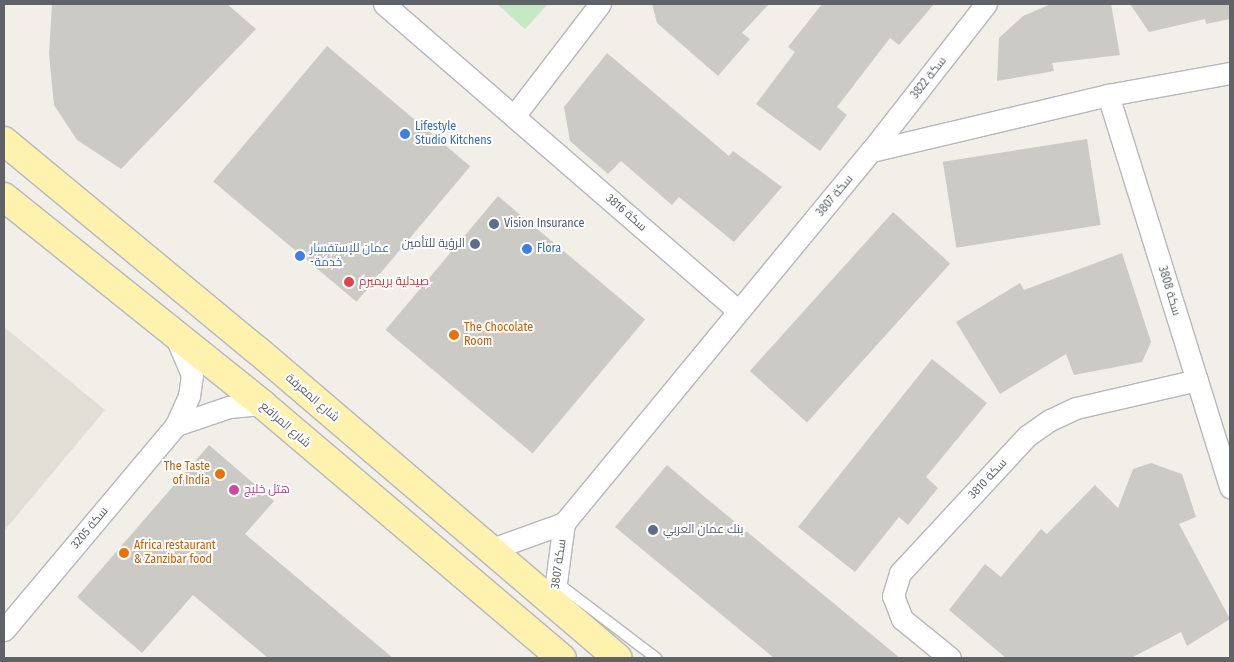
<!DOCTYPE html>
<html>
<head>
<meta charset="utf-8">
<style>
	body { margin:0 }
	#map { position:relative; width:1234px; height:662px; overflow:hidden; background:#f1efe8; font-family:"Fira Sans Condensed",Cairo,sans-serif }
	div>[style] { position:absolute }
	.education>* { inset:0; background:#e1ded6 }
	.green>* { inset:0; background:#c5e8c5 }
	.building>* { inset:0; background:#cccac5; transform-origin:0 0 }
	.roads { filter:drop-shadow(1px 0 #b5b8bc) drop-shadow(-1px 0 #b5b8bc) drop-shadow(0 1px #b5b8bc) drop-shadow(0 -1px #b5b8bc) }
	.service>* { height:10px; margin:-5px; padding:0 5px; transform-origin:5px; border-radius:5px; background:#fff }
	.minor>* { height:21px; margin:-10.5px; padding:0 10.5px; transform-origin:10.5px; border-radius:10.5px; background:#fff }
	.primary>* { height:28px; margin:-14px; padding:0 14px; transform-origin:14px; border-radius:14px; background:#fff2af }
	.dots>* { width:14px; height:14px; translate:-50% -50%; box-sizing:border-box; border:2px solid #fff; border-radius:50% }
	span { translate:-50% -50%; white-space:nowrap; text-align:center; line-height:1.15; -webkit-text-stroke:4px #fff; paint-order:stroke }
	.street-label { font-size:12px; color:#5f6368 }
	.shop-label { font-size:12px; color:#366cbe }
	.left { translate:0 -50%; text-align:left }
	.service-label { font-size:12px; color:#4e5e75 }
	.right { translate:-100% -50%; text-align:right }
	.health-label { font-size:12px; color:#be3a42 }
	.food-label { font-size:12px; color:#c56008 }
	.hotel-label { font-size:12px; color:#b23c85 }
	.frame { position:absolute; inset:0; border:5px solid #5f6368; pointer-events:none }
</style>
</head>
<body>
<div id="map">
	<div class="education">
		<div style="clip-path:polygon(4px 327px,105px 410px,4px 531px)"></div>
	</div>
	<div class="green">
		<div style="clip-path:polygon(497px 4px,548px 4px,525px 29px)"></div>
	</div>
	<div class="building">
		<div style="clip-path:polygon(52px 4px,227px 4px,256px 29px,121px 169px,77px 140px,54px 105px,49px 54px)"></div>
		<div style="clip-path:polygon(652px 4px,769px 4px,742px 33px,750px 39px,718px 76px,657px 23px)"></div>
		<div style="clip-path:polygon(822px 4px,934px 4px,899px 45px,890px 38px,837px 107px,847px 115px,820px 151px,756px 104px,795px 52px,788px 47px)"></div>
		<div style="clip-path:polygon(1051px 4px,1111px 4px,1120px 55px,1052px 63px,1054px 71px,997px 81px,999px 38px,1023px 16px)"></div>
		<div style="clip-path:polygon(1130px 4px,1230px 4px,1230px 19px,1206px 24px,1205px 19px,1149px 32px)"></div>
		<div style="left:327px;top:46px;width:187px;height:177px;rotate:40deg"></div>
		<div style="clip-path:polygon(607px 53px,729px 156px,733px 151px,782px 187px,734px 242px,679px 197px,672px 205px,621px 161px,608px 174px,570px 141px,564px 107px)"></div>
		<div style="left:1087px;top:139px;width:87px;height:146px;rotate:81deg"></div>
		<div style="left:498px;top:196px;width:192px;height:175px;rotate:40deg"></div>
		<div style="left:893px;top:212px;width:77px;height:214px;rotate:42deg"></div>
		<div style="clip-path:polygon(1122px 253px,1151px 342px,1142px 362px,1074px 375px,1066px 354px,1000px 394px,956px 322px,1020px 283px,1024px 290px)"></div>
		<div style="clip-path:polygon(932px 359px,987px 403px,926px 477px,938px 488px,908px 525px,899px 517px,855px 572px,798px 527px)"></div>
		<div style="clip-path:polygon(209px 445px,274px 501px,245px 534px,393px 658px,268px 658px,193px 595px,142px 653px,77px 597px)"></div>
		<div style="clip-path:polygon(1151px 463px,1182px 474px,1196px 517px,1179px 524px,1230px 619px,1187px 646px,1181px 632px,1131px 658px,1006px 658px,949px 610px,985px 564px,1001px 577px,1041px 529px,1047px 534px,1095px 485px,1118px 508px,1133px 469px)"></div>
		<div style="clip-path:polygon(667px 465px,712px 503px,900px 658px,774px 658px,615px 527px)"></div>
	</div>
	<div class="roads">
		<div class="service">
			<div style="left:556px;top:582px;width:126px;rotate:37.2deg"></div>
		</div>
		<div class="minor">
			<div style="left:384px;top:4px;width:469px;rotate:40.9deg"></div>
			<div style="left:1108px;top:95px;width:411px;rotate:72.7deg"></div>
			<div style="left:514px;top:116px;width:141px;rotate:-52.5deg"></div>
			<div style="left:871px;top:151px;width:187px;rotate:-52deg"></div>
			<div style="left:176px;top:425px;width:56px;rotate:-18.8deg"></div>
			<div style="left:229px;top:407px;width:33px;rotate:-5deg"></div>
			<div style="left:489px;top:550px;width:80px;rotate:-19.8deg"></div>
			<div style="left:564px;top:523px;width:482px;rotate:-50.5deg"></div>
			<div style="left:871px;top:151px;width:244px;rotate:-13.3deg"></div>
			<div style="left:1108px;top:95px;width:124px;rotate:-10.2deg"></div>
			<div style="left:553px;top:605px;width:83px;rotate:-82.4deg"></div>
			<div style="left:4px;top:630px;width:268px;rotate:-50deg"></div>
			<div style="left:176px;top:425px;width:32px;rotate:-66deg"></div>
			<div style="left:189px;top:396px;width:21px;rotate:-82deg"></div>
			<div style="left:192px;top:375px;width:43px;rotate:-113deg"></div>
			<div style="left:950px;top:658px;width:62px;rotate:-140.9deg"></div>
			<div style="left:902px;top:619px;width:25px;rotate:-111deg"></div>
			<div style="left:893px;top:596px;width:24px;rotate:-73deg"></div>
			<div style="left:900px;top:573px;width:187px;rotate:-47.2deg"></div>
			<div style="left:1027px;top:436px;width:28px;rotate:-35deg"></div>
			<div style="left:1050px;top:420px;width:29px;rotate:-25deg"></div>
			<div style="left:1076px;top:408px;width:124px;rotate:-13deg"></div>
		</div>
		<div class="primary">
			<div style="left:4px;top:141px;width:328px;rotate:39.6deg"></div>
			<div style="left:257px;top:350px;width:474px;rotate:40.5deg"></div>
			<div style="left:4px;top:197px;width:331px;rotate:38.7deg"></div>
			<div style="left:262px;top:404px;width:393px;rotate:40.3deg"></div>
		</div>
	</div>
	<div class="dots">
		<div style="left:405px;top:134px;background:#3f7fe0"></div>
		<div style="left:494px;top:224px;background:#5c6f8a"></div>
		<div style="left:475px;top:244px;background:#5c6f8a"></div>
		<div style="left:527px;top:249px;background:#3f7fe0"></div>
		<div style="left:300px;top:256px;background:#3f7fe0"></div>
		<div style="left:349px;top:282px;background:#e0444e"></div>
		<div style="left:454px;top:335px;background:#e8710a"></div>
		<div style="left:220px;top:474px;background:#e8710a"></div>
		<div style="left:234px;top:490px;background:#d1479c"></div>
		<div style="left:653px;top:530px;background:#5c6f8a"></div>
		<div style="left:124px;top:553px;background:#e8710a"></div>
	</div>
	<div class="street-label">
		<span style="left:929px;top:78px;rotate:-52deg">سكة 3822</span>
		<span style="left:835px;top:196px;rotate:-50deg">سكة 3807</span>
		<span style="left:626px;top:213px;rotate:41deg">سكة 3816</span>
		<span style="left:1169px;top:291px;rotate:73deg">سكة 3808</span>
		<span style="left:312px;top:398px;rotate:41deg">شارع المعرفة</span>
		<span style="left:285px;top:425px;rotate:41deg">شارع المرافع</span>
		<span style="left:988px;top:479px;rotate:-47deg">سكة 3810</span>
		<span style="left:90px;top:528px;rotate:-50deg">سكة 3205</span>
		<span style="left:559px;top:564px;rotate:-82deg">سكة 3807</span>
	</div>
	<div class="shop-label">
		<span class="left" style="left:415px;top:134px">Lifestyle<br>Studio Kitchens</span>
		<span class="left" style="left:310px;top:256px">عمان للإستفسار<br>-خدمة</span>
		<span class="left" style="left:537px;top:249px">Flora</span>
	</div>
	<div class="service-label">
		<span class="left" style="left:504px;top:224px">Vision Insurance</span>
		<span class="right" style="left:465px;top:244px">الرؤية للتأمين</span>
		<span class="left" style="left:663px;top:530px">بنك عمان العربي</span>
	</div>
	<div class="health-label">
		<span class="left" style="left:359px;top:282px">صيدلية بريميرم</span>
	</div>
	<div class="food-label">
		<span class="left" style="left:464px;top:335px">The Chocolate<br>Room</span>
		<span class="right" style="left:210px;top:474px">The Taste<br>of India</span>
		<span class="left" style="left:134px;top:553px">Africa restaurant<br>&amp; Zanzibar food</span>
	</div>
	<div class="hotel-label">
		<span class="left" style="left:244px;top:490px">هتل خلیج</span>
	</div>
	<div class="frame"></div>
</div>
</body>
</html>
